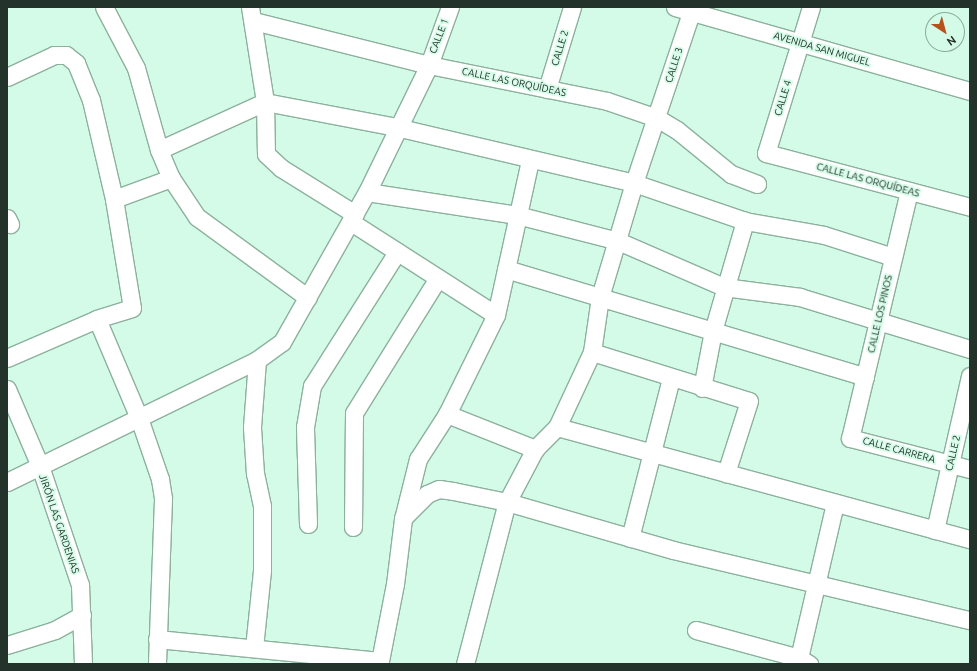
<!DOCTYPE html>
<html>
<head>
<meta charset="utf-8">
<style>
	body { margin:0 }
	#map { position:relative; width:977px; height:671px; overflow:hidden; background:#d4fbe7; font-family:Ubuntu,sans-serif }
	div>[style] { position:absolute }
	.roads { filter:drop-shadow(1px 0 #8cb19e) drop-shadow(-1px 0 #8cb19e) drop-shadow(0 1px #8cb19e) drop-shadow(0 -1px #8cb19e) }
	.minor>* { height:17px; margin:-8.5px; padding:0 8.5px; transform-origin:8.5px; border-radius:8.5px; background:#fff }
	span { translate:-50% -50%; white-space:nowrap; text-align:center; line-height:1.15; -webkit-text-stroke:3.5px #d4fbe7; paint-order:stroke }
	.street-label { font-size:10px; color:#23322a }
	.frame { position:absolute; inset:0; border:8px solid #23322a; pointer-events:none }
	.north { position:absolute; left:925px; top:12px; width:40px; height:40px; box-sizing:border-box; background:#d4fbe7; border:1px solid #8dab9b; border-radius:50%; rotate:144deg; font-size:11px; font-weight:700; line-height:16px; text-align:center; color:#23322a }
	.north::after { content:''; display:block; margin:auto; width:14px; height:18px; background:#b6531c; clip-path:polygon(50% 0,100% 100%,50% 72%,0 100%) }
</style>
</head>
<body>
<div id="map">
	<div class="roads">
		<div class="minor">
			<div style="left:104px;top:7px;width:69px;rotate:62.3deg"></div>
			<div style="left:136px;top:68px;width:85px;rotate:74.3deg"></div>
			<div style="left:159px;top:150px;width:30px;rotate:67deg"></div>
			<div style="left:171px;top:178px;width:47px;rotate:56.3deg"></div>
			<div style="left:197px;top:217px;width:137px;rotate:36.1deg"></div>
			<div style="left:250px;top:7px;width:96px;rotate:81deg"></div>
			<div style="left:265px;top:102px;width:52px;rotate:88.9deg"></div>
			<div style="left:266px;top:154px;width:21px;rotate:43deg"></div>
			<div style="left:281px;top:168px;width:87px;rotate:31.9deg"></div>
			<div style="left:675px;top:7px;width:307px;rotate:15.9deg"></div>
			<div style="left:811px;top:7px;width:153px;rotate:107.1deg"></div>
			<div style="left:766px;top:153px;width:211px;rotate:14.8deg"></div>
			<div style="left:254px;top:21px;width:180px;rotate:14.1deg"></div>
			<div style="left:429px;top:65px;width:182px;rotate:11.4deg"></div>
			<div style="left:607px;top:101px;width:53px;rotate:18.8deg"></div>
			<div style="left:657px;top:118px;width:23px;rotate:31deg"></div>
			<div style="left:677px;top:130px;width:70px;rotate:39.2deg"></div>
			<div style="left:731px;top:174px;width:28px;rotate:21deg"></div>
			<div style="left:7px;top:77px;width:52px;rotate:-25.1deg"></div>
			<div style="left:54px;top:55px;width:12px"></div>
			<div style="left:66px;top:55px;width:13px;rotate:39deg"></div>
			<div style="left:76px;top:63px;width:40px;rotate:68deg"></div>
			<div style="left:91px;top:100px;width:102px;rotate:76.9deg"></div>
			<div style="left:114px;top:199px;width:110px;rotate:80.6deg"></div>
			<div style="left:132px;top:308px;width:37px;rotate:163deg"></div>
			<div style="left:97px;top:319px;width:98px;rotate:156.6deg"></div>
			<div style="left:547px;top:89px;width:86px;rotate:-73deg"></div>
			<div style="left:159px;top:150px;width:116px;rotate:-24.4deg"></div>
			<div style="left:265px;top:102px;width:133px;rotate:10.8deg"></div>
			<div style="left:396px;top:127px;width:244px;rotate:13.2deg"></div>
			<div style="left:634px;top:183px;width:117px;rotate:18.9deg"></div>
			<div style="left:745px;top:221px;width:80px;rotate:10deg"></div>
			<div style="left:824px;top:235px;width:72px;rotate:17.7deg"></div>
			<div style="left:909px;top:191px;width:254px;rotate:103.4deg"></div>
			<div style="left:850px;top:438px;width:124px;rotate:14.5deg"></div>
			<div style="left:367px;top:192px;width:152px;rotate:8.7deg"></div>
			<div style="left:517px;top:215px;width:104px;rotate:14.4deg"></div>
			<div style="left:618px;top:241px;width:116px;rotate:23.5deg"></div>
			<div style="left:724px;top:287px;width:77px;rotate:7.5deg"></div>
			<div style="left:800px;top:297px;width:178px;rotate:17deg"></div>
			<div style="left:114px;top:199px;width:61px;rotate:-20.2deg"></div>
			<div style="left:7px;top:218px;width:7px;rotate:63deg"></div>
			<div style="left:351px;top:222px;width:172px;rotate:32.7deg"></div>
			<div style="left:506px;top:269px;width:375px;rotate:16.7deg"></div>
			<div style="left:97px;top:319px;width:108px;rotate:67deg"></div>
			<div style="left:139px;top:418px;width:65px;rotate:71deg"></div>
			<div style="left:160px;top:479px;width:20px;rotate:81deg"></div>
			<div style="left:163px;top:499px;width:165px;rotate:92.1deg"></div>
			<div style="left:592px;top:352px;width:164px;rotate:17.3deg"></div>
			<div style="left:749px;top:401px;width:76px;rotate:107.7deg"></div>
			<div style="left:702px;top:388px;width:58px;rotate:-79.1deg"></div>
			<div style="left:713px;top:331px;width:115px;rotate:-73.8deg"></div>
			<div style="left:7px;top:389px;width:84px;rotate:66.8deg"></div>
			<div style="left:40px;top:466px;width:126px;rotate:71.4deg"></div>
			<div style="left:80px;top:585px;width:79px;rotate:87.8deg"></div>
			<div style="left:447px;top:414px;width:95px;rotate:21.7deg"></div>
			<div style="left:557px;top:427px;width:428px;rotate:15.2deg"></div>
			<div style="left:7px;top:482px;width:278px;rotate:-26deg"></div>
			<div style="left:257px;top:360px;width:31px;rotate:-36deg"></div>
			<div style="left:282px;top:342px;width:172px;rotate:-60.5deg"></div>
			<div style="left:367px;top:192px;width:141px;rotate:-64deg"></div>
			<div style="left:429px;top:65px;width:62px;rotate:-70.1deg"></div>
			<div style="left:403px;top:518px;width:34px;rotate:-45deg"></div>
			<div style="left:427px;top:494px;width:13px;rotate:-23deg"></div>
			<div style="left:439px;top:489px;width:14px;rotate:8deg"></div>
			<div style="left:453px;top:491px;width:55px;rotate:11.5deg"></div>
			<div style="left:507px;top:502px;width:173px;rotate:16.1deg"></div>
			<div style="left:673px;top:550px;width:305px;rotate:13.3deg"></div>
			<div style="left:308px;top:524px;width:97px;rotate:-91.8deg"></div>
			<div style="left:305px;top:427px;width:42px;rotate:-80.3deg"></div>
			<div style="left:312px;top:386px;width:159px;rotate:-57.6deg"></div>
			<div style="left:353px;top:527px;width:114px;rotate:-89.5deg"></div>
			<div style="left:354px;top:413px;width:159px;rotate:-58.1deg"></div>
			<div style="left:935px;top:530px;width:158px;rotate:-77.2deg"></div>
			<div style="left:630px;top:538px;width:165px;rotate:-75.6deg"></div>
			<div style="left:696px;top:630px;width:107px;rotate:15.2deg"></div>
			<div style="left:799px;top:658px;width:12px;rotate:31deg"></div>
			<div style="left:157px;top:639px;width:224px;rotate:5.6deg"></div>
			<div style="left:380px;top:661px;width:78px;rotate:-79deg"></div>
			<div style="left:395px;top:584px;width:65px;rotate:-83deg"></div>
			<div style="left:403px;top:519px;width:62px;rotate:-76deg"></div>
			<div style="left:418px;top:459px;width:54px;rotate:-57.2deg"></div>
			<div style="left:447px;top:414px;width:110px;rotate:-63.7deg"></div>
			<div style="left:496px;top:315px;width:158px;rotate:-77.6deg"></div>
			<div style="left:7px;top:645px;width:50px;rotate:-17.4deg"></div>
			<div style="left:55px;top:630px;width:31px;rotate:-29deg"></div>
			<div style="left:254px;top:648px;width:78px;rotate:-84.1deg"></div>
			<div style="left:262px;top:570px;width:64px;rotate:-90deg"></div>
			<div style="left:262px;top:506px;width:33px;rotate:-102deg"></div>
			<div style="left:255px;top:474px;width:47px;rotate:-93.7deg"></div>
			<div style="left:252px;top:427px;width:67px;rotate:-85.7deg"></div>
			<div style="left:799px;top:658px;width:159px;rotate:-76.9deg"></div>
			<div style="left:465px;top:664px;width:167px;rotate:-75.5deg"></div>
			<div style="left:507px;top:502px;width:60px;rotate:-62.2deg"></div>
			<div style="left:535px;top:449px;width:31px;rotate:-45deg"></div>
			<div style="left:557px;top:427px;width:83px;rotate:-65deg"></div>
			<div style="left:592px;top:352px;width:56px;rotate:-81.7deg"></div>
			<div style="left:600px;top:297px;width:119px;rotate:-73.4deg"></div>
			<div style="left:634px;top:183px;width:186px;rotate:-71.5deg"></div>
		</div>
	</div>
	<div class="street-label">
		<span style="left:439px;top:36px;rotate:-69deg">CALLE 1</span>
		<span style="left:560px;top:48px;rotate:-73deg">CALLE 2</span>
		<span style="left:822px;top:49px;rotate:16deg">AVENIDA SAN MIGUEL</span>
		<span style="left:674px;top:65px;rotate:-72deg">CALLE 3</span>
		<span style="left:514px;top:82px;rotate:12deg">CALLE LAS ORQUÍDEAS</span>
		<span style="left:783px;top:98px;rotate:-73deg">CALLE 4</span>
		<span style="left:868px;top:180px;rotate:15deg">CALLE LAS ORQUÍDEAS</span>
		<span style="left:880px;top:314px;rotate:-77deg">CALLE LOS PINOS</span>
		<span style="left:899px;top:450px;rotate:15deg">CALLE CARRERA</span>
		<span style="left:953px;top:453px;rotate:-77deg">CALLE 2</span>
		<span style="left:59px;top:524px;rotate:71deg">JIRÓN LAS GARDENIAS</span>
	</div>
	<div class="frame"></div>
	<div class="north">N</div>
</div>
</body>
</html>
